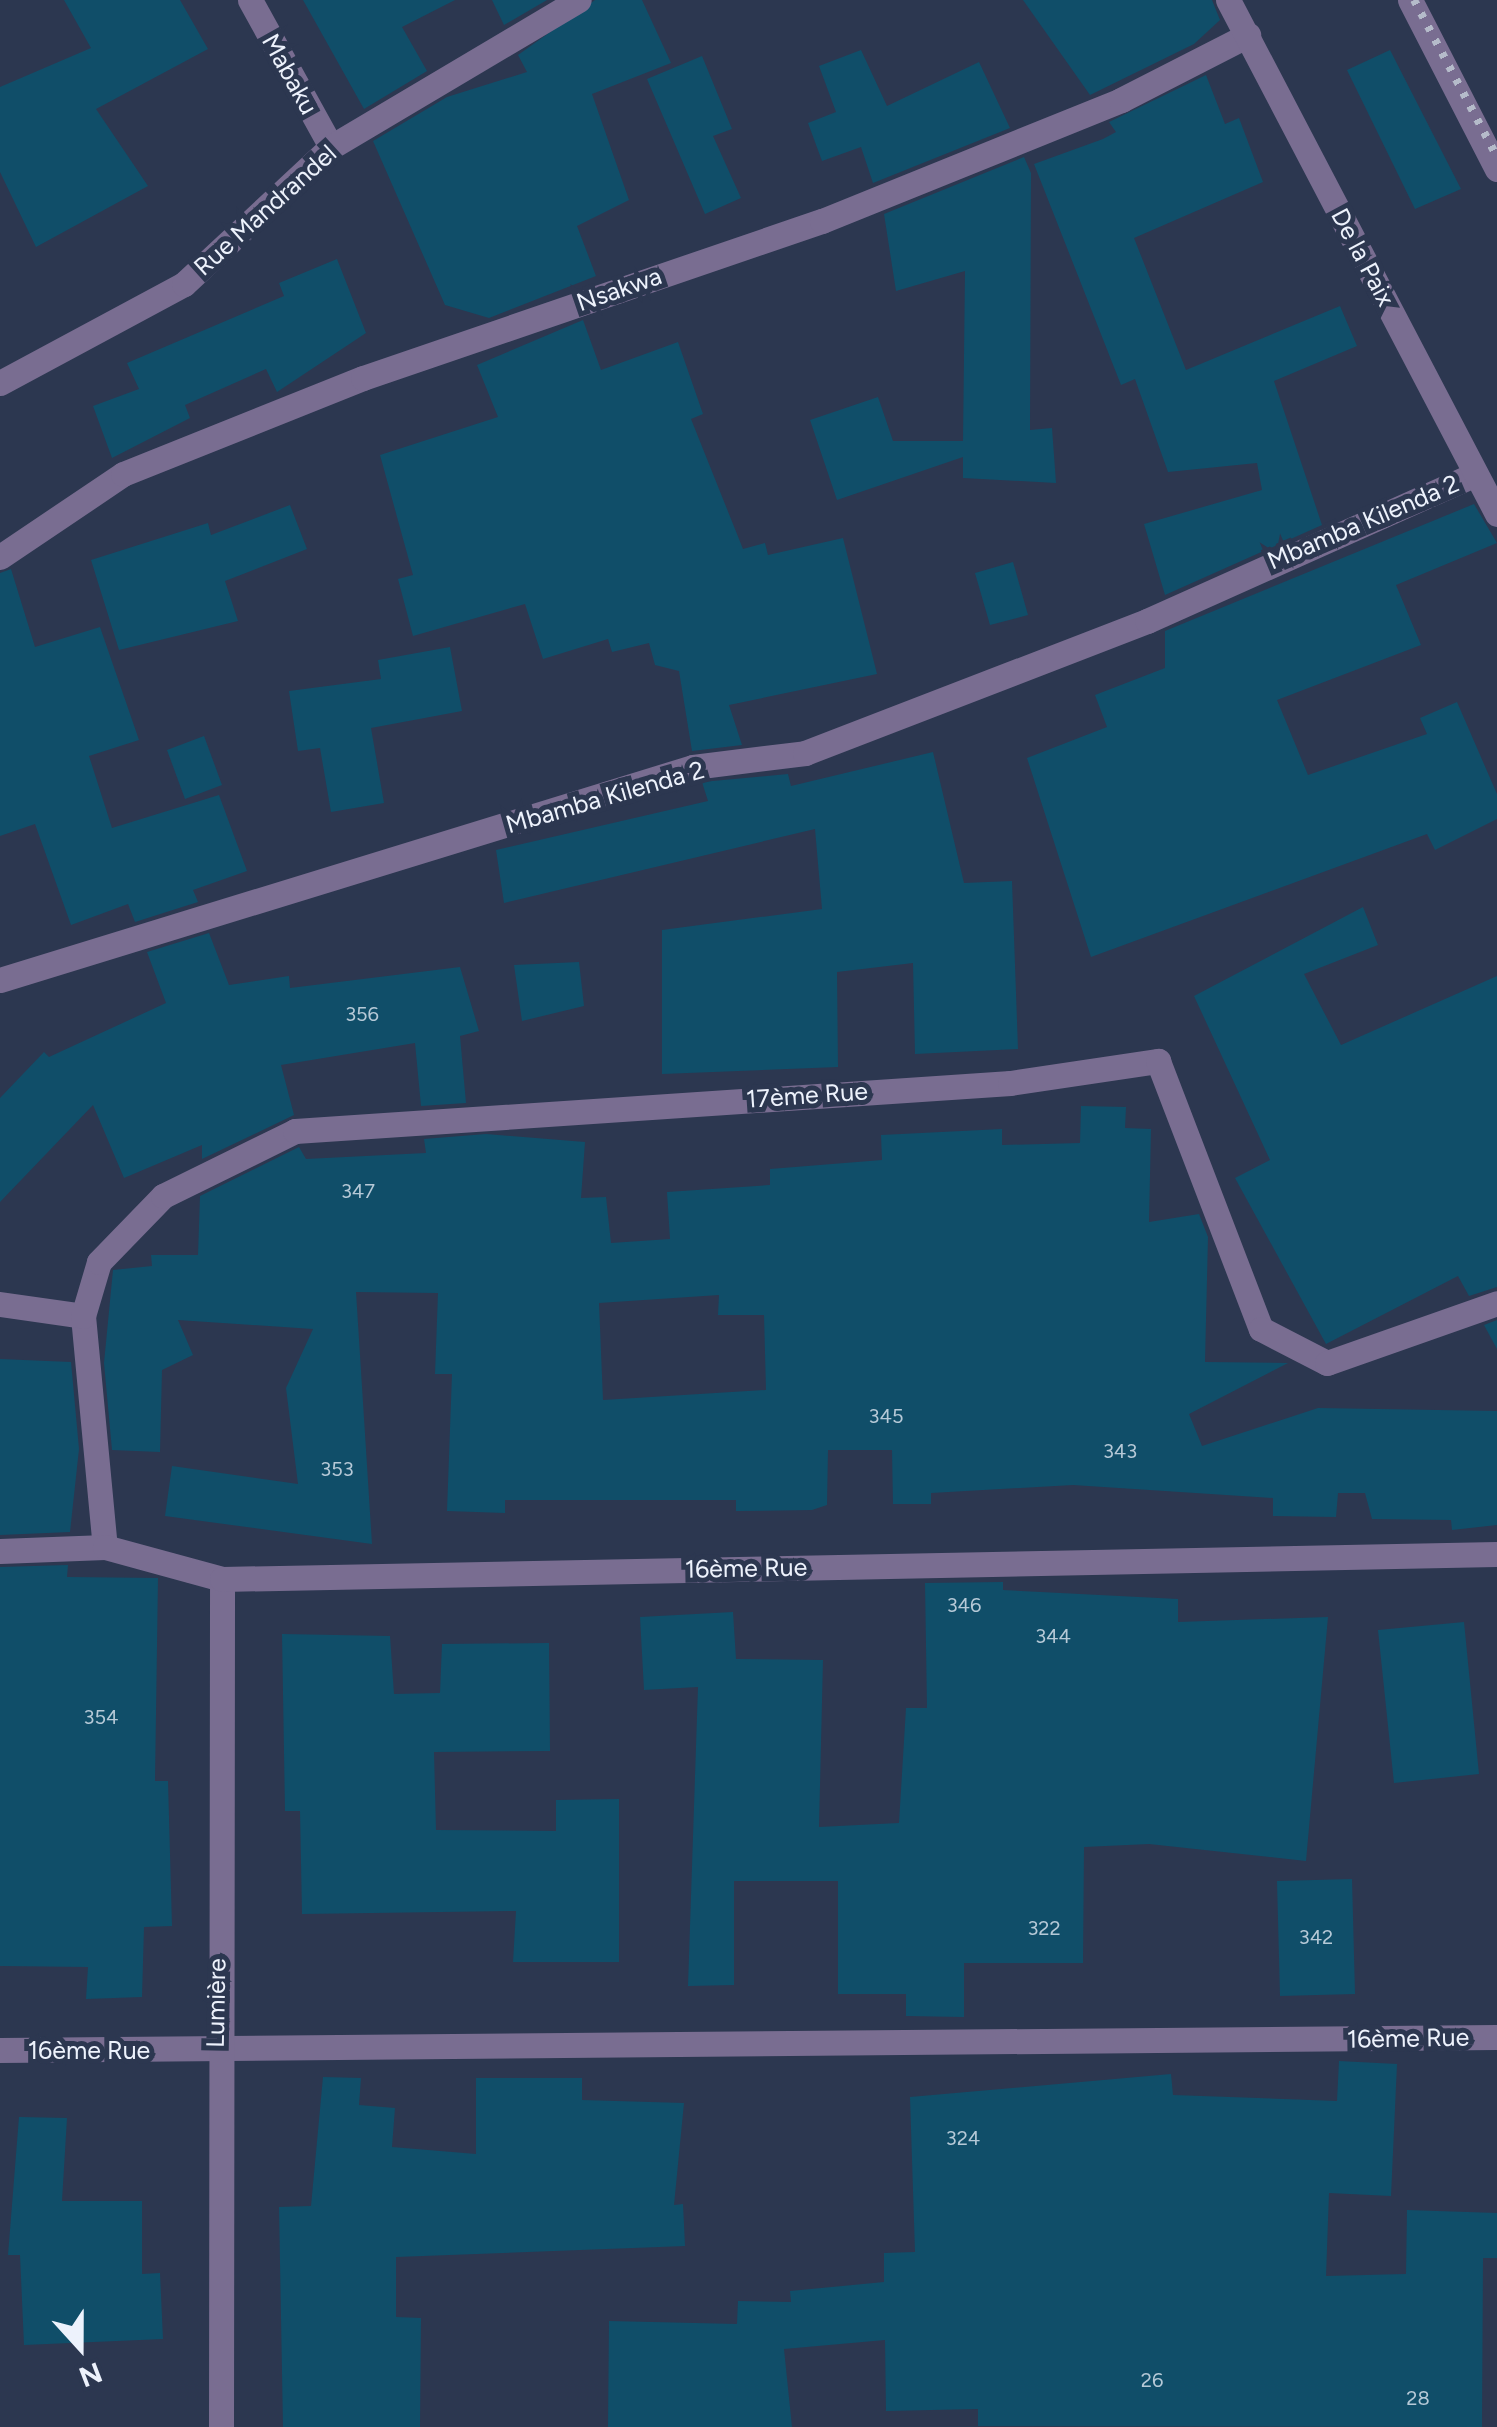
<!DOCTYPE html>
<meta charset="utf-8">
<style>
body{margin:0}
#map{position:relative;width:1497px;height:2427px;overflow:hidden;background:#2c3750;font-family:Figtree,sans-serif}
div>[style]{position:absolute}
.building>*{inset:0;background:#104e69}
.pedestrian>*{height:25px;margin:-12.5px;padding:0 12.5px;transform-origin:12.5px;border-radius:12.5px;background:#796d91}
.minor>*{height:25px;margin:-12.5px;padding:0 12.5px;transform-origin:12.5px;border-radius:12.5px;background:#796d91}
.tertiary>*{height:25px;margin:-12.5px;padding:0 12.5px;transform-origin:12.5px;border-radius:12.5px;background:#796d91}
.rail>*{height:8px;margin-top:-4px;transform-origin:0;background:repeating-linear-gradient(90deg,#b5bbca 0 5px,transparent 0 15px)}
span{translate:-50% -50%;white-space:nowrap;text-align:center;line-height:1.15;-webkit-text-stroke:10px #2c3750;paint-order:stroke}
.number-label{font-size:20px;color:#b6c9d7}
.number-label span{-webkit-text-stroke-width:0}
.street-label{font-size:25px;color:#edf2fc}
.north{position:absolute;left:30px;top:2297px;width:100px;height:100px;-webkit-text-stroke:8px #2c3750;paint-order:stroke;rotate:159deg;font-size:28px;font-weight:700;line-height:40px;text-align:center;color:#edf2fc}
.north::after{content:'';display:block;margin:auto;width:35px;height:45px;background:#edf2fc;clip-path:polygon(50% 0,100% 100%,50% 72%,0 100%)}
</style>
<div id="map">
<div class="building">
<i style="clip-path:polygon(64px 0,180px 0,208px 49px,96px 109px,148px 186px,36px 247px,0 172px,0 87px,91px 48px)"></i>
<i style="clip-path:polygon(303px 0,455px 0,402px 27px,427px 71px,364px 109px)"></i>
<i style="clip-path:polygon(492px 0,547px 0,504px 25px)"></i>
<i style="clip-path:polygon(595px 0,642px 0,671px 63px,592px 94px,629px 200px,577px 226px,596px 276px,489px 318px,445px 305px,373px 141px,447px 97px,527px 72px,518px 55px)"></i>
<i style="clip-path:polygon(1023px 0,1212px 0,1220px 20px,1194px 44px,1090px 95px)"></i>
<i style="clip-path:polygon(861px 50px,887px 106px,979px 62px,1010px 128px,873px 183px,861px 147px,822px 161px,808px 123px,836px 112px,819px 66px)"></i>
<i style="clip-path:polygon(1390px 50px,1461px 189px,1415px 209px,1347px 70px)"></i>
<i style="clip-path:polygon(702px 56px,732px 129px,713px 136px,741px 198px,705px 214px,647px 79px)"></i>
<i style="clip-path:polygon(1206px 75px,1225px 124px,1239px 118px,1263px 182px,1134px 238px,1186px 370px,1340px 306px,1357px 346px,1274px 381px,1322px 525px,1165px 595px,1144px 524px,1262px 490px,1257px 463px,1168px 472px,1135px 379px,1121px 385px,1034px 164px,1103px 139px,1116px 132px,1109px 122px)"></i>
<i style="clip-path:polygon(1024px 157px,1031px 173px,1030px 430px,1052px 428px,1056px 483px,963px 478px,963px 457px,837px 500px,810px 420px,878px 397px,893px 441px,963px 441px,965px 271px,896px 291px,884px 214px)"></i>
<i style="clip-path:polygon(337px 259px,366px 333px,277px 392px,266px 369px,185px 405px,190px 418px,112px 458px,93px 406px,139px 389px,127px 363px,284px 296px,279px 283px)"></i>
<i style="clip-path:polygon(583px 320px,601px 370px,678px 342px,703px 414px,691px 419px,743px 549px,765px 543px,768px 555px,843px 538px,877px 674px,729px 705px,742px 745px,692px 751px,679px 671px,655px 665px,649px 643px,612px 652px,608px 639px,543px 659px,525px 604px,413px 636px,398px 579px,413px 575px,380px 455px,498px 417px,477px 365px)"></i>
<i style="clip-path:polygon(1474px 504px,1497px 543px,1396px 585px,1421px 645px,1277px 700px,1308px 775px,1427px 734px,1420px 718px,1457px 702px,1497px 794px,1497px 819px,1435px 850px,1427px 834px,1091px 957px,1027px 758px,1107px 727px,1095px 695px,1165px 668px,1165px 631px)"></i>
<i style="clip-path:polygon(290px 505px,307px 549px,225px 581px,238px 621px,119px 650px,91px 560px,208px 523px,211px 535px)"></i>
<i style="clip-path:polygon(1013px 562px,1028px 615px,990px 625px,975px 573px)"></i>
<i style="clip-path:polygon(11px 569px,35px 647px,100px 627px,139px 740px,89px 756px,112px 828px,219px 795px,247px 871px,193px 890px,198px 902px,135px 922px,128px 904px,71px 925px,35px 824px,0 836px,0 573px)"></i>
<i style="clip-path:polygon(450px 647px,462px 711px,371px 728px,384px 803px,331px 812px,320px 748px,298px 751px,289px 691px,381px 679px,378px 660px)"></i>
<i style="clip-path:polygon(204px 736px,222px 785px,185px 799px,167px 750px)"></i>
<i style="clip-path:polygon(933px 752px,964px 883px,1012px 881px,1018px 1049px,915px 1054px,913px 963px,837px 972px,838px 1067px,662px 1074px,662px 930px,822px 909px,815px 829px,504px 903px,496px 850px,708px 801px,702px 782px,788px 774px,791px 786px)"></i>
<i style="clip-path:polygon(1363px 907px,1378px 945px,1304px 974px,1341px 1045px,1497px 976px,1497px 1287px,1469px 1296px,1458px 1276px,1326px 1344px,1235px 1178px,1270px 1160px,1194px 996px)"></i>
<i style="clip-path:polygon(209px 933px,229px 985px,289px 976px,290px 988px,460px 967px,479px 1031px,460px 1036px,466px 1103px,421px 1106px,415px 1043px,281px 1065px,294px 1115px,202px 1159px,202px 1145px,124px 1178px,93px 1105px,0 1202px,0 1098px,44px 1052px,49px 1057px,166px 1003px,147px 952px)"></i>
<i style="clip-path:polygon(579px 962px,584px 1006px,522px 1021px,514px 965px)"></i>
<i style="clip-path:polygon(evenodd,1081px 1106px,1126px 1107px,1125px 1128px,1151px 1129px,1149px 1222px,1199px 1214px,1208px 1237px,1205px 1362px,1288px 1363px,1189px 1414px,1202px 1446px,1318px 1408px,1497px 1411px,1497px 1525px,1452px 1530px,1451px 1520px,1372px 1519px,1365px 1493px,1338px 1493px,1336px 1517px,1273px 1516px,1273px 1498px,1073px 1485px,931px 1493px,931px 1504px,893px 1504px,892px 1450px,828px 1450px,827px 1505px,812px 1510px,736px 1511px,736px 1500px,505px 1500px,505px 1513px,447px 1511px,452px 1374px,435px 1374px,438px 1293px,356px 1292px,372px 1544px,165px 1516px,172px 1466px,298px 1484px,286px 1388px,313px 1329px,178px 1320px,193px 1355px,162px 1370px,160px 1452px,112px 1450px,104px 1363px,113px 1270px,152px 1266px,151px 1255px,198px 1255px,200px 1196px,299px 1147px,306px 1159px,426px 1153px,424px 1139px,486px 1134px,585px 1142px,581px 1198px,606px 1197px,611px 1243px,670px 1239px,667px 1192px,770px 1185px,770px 1169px,882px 1160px,881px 1135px,1002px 1129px,1002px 1145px,1080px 1143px,1081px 1106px,719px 1295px,718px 1315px,764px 1315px,766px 1390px,603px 1400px,599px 1303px,719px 1295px)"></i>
<i style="clip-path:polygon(1497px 1320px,1497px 1349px,1484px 1325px)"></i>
<i style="clip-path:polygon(0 1359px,71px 1362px,79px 1449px,70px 1532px,0 1535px)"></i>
<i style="clip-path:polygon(68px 1565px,67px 1577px,158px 1578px,155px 1781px,168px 1781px,172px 1926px,144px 1927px,142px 1997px,86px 1999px,88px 1967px,0 1966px,0 1567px)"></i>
<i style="clip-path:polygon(1003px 1582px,1003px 1590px,1178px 1599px,1178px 1622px,1328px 1617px,1306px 1861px,1149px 1844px,1084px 1847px,1083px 1963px,964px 1963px,964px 2017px,906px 2016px,906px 1994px,838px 1994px,838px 1881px,734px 1881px,734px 1985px,688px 1986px,698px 1687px,644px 1690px,640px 1617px,733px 1612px,736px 1659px,823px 1660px,819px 1827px,899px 1823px,906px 1708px,927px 1708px,925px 1583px)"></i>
<i style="clip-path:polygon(1464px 1622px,1479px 1774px,1394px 1783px,1378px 1630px)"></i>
<i style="clip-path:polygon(282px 1634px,390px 1636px,394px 1694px,440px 1693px,442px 1644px,549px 1643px,550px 1751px,434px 1752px,436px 1830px,556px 1831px,556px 1800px,619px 1799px,619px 1962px,513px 1962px,516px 1911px,302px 1914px,300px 1811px,285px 1811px)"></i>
<i style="clip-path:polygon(1352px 1879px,1355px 1994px,1280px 1996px,1277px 1881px)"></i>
<i style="clip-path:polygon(1339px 2061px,1397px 2064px,1391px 2196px,1329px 2193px,1326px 2276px,1406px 2274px,1407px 2210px,1497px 2213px,1497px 2258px,1483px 2258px,1482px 2427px,978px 2426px,978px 2409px,886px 2411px,885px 2340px,784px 2349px,792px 2427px,608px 2427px,609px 2321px,737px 2324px,738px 2301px,791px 2302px,790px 2291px,884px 2282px,884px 2253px,915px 2252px,910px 2097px,1171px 2074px,1173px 2095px,1337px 2101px)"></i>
<i style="clip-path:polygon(323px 2077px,361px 2078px,359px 2105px,395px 2108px,392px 2147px,476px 2154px,476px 2078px,582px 2078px,582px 2100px,684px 2103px,674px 2205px,683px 2204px,685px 2246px,396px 2257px,396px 2317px,421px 2318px,420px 2427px,283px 2427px,279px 2207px,311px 2206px)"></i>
<i style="clip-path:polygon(19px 2117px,67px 2118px,62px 2201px,142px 2201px,142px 2274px,160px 2273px,163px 2339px,24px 2345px,20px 2255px,8px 2255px)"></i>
</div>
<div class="pedestrian">
<i style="left:83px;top:1316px;width:232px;rotate:84.6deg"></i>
</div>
<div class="minor">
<i style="left:250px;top:0;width:168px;rotate:61.1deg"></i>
<i style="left:1410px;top:0;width:190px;rotate:62.8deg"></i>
<i style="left:0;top:383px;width:209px;rotate:-28.3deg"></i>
<i style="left:184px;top:284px;width:201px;rotate:-43deg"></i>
<i style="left:331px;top:147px;width:288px;rotate:-30.7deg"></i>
<i style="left:0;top:557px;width:148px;rotate:-34deg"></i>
<i style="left:123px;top:474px;width:258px;rotate:-21.8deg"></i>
<i style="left:363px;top:378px;width:485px;rotate:-18.9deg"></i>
<i style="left:822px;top:221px;width:323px;rotate:-22deg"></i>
<i style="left:1121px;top:100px;width:143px;rotate:-27.1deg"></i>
<i style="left:0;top:980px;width:725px;rotate:-17.09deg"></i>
<i style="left:693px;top:767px;width:113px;rotate:-7.1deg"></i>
<i style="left:805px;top:753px;width:367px;rotate:-21.1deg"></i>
<i style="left:1147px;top:621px;width:360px;rotate:-24.1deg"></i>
<i style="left:0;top:1304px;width:84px;rotate:8.2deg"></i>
<i style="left:83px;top:1316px;width:56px;rotate:-73.5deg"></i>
<i style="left:99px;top:1262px;width:92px;rotate:-45.9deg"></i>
<i style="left:163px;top:1196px;width:147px;rotate:-26.2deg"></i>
<i style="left:295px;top:1131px;width:717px;rotate:-3.84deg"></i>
<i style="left:1010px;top:1083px;width:150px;rotate:-8.5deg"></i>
<i style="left:1158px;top:1061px;width:287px;rotate:69deg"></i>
<i style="left:1261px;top:1329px;width:74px;rotate:27.3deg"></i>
<i style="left:1327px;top:1363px;width:180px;rotate:-19.4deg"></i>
<i style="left:0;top:1551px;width:105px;rotate:-2.2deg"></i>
<i style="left:105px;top:1547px;width:121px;rotate:15.3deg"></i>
<i style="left:0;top:2050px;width:1497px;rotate:-0.5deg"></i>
</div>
<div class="tertiary">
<i style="left:1228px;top:0;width:580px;rotate:62.37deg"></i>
<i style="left:221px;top:2427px;width:848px;rotate:-89.93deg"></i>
<i style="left:222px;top:1579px;width:1275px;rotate:-1.12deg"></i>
</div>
<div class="rail">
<i style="left:1414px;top:0;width:178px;rotate:62.1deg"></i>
</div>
<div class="number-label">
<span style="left:362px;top:1014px">356</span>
<span style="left:358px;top:1191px">347</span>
<span style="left:886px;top:1416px">345</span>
<span style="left:1120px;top:1451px">343</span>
<span style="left:337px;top:1469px">353</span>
<span style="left:964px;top:1605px">346</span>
<span style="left:1053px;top:1636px">344</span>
<span style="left:101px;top:1717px">354</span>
<span style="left:1044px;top:1928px">322</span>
<span style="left:1316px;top:1937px">342</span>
<span style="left:963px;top:2138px">324</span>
<span style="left:1152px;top:2380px">26</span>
<span style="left:1418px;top:2398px">28</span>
</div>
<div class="street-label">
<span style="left:290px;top:74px;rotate:61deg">Mabaku</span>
<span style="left:265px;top:210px;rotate:-42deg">Rue Mandrandel</span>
<span style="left:1363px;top:257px;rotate:62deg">De la Paix</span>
<span style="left:619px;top:289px;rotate:-19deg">Nsakwa</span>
<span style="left:1363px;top:522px;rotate:-23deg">Mbamba Kilenda 2</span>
<span style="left:605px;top:797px;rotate:-16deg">Mbamba Kilenda 2</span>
<span style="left:807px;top:1095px;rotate:-4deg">17ème Rue</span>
<span style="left:746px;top:1568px;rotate:-1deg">16ème Rue</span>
<span style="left:216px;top:2003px;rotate:-89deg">Lumière</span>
<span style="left:1408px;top:2038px;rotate:-1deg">16ème Rue</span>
<span style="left:89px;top:2050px">16ème Rue</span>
</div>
<div class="north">N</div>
</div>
